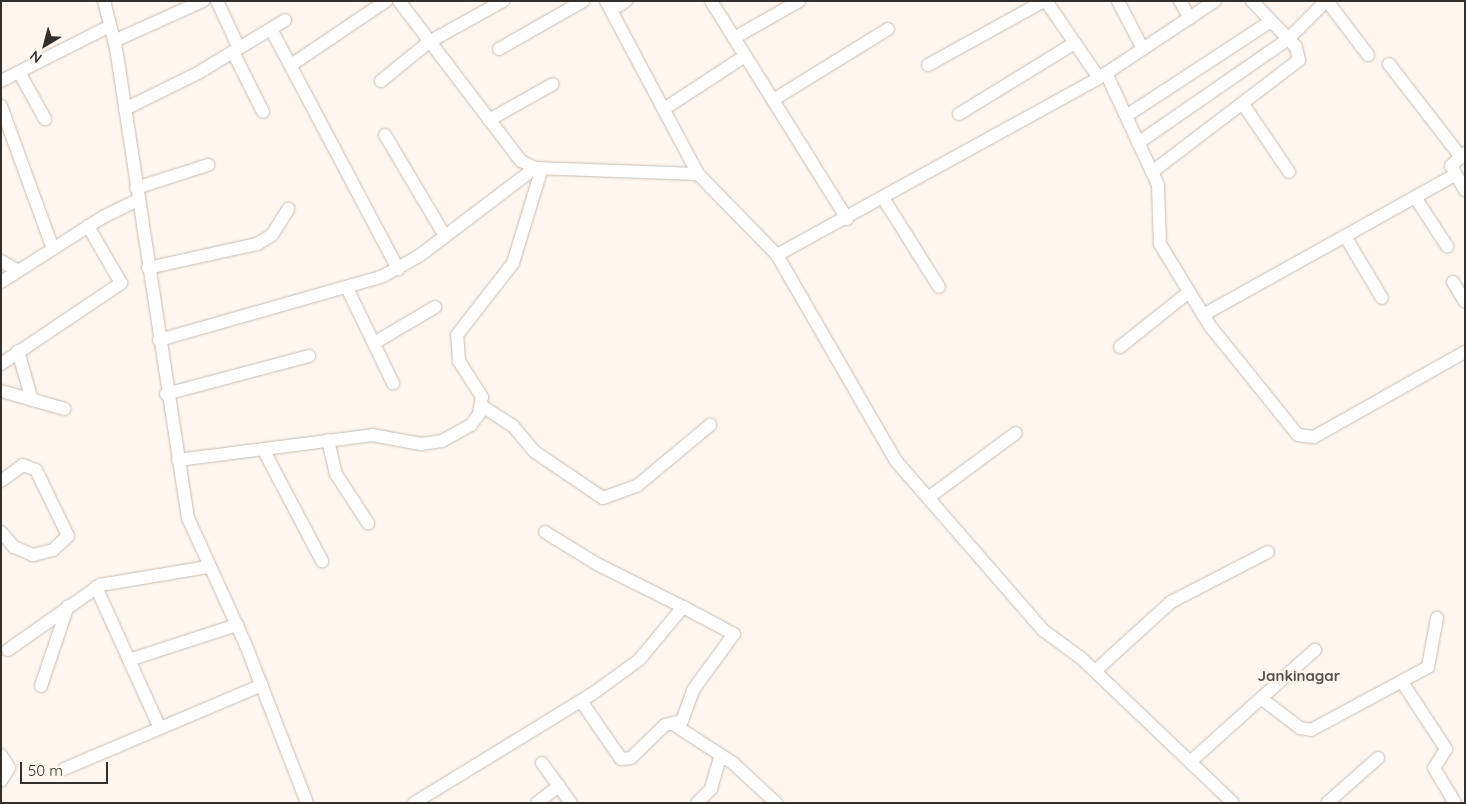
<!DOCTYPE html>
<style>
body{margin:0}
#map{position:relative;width:1466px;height:804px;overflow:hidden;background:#fef6ef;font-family:Quicksand,sans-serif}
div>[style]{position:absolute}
.roads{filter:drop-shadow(0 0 1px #c5bcb3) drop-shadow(0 0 1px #c5bcb3)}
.minor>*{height:12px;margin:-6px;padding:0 6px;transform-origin:6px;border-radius:6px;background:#fff}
span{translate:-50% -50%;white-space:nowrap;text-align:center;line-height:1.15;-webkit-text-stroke:5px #fef6ef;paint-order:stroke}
.quarter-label{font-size:15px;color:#585048;font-weight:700}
.frame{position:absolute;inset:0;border:2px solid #332f2c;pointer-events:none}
.north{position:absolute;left:20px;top:20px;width:50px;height:50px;-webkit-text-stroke:4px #fef6ef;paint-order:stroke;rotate:217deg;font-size:14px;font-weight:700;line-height:20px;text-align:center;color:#332f2c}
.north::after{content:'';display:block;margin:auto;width:18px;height:22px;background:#332f2c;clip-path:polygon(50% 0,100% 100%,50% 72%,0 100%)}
.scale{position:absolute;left:20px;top:762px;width:88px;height:22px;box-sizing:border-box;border:2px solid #332f2c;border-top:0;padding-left:6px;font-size:15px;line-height:18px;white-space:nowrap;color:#332f2c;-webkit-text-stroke:4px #fef6ef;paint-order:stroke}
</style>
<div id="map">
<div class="roads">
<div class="minor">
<i style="left:104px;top:1px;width:49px;rotate:75.7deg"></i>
<i style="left:116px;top:48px;width:475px;rotate:81.3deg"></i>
<i style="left:188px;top:518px;width:137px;rotate:65.5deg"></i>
<i style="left:245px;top:643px;width:172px;rotate:68.8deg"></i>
<i style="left:217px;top:1px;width:52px;rotate:64.9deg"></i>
<i style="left:399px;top:1px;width:201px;rotate:52.7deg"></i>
<i style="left:521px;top:161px;width:16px;rotate:27deg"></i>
<i style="left:535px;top:168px;width:163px;rotate:2.1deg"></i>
<i style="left:698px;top:174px;width:113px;rotate:45.7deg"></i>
<i style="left:777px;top:255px;width:367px;rotate:-28.8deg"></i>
<i style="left:606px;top:1px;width:196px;rotate:62deg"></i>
<i style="left:711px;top:1px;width:257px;rotate:58deg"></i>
<i style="left:1046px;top:1px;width:93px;rotate:55.5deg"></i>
<i style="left:1099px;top:78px;width:139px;rotate:-33.6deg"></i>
<i style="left:1118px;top:1px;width:54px;rotate:62.5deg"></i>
<i style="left:1180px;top:1px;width:20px;rotate:60deg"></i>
<i style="left:1327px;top:1px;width:68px;rotate:52.8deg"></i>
<i style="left:612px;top:10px;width:17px;rotate:-33deg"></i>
<i style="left:271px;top:29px;width:272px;rotate:62.1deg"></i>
<i style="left:734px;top:38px;width:75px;rotate:-29.6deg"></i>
<i style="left:114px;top:41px;width:98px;rotate:-24.2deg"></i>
<i style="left:499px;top:49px;width:97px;rotate:-29.7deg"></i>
<i style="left:233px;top:52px;width:67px;rotate:63.4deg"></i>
<i style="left:1389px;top:64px;width:116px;rotate:52.3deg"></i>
<i style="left:291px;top:65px;width:115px;rotate:-34deg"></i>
<i style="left:928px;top:65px;width:132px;rotate:-28.9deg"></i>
<i style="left:19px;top:72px;width:54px;rotate:61deg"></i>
<i style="left:1106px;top:73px;width:123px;rotate:65.1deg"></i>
<i style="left:1158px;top:185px;width:59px;rotate:88.1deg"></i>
<i style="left:1160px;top:244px;width:96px;rotate:58.6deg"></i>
<i style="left:1210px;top:326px;width:140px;rotate:51.1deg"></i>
<i style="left:1298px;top:435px;width:16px;rotate:7deg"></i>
<i style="left:1314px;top:437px;width:173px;rotate:-29.4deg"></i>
<i style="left:1px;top:81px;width:122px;rotate:-26.8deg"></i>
<i style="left:381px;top:81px;width:62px;rotate:-39.1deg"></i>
<i style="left:429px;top:42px;width:85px;rotate:-29deg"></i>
<i style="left:773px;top:100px;width:135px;rotate:-31.7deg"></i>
<i style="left:1243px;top:104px;width:82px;rotate:55.9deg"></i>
<i style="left:1px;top:106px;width:152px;rotate:70deg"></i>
<i style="left:125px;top:109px;width:81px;rotate:-26.3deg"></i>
<i style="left:198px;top:73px;width:102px;rotate:-31.3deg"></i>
<i style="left:664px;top:109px;width:97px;rotate:-33.2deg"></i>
<i style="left:959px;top:114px;width:136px;rotate:-31.5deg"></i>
<i style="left:1126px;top:116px;width:173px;rotate:-33.2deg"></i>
<i style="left:489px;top:120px;width:73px;rotate:-29.4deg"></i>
<i style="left:385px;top:135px;width:117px;rotate:59.3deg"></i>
<i style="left:1138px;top:143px;width:183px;rotate:-34.7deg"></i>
<i style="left:1288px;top:39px;width:54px;rotate:-45deg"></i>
<i style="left:1465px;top:153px;width:19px;rotate:137deg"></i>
<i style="left:1451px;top:166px;width:28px;rotate:60deg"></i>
<i style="left:1152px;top:172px;width:185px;rotate:-37.3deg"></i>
<i style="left:1299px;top:60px;width:13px;rotate:-103deg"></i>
<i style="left:1296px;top:47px;width:64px;rotate:-133.7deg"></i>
<i style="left:136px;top:188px;width:76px;rotate:-17.7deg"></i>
<i style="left:1415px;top:197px;width:59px;rotate:56.9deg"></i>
<i style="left:883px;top:198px;width:105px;rotate:57.8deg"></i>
<i style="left:1345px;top:236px;width:72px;rotate:59.2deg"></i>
<i style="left:777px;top:255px;width:238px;rotate:60deg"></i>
<i style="left:896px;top:461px;width:225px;rotate:49deg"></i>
<i style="left:1044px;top:631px;width:46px;rotate:36.1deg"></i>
<i style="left:1081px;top:658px;width:210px;rotate:43.6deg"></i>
<i style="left:1px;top:261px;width:20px;rotate:30deg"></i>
<i style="left:148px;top:268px;width:112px;rotate:-12.4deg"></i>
<i style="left:257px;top:244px;width:17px;rotate:-31deg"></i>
<i style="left:272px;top:235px;width:31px;rotate:-58deg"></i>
<i style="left:1px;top:282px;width:121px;rotate:-32.5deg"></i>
<i style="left:103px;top:217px;width:39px;rotate:-26deg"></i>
<i style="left:1453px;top:282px;width:23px;rotate:59deg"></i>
<i style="left:347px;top:288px;width:106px;rotate:64.2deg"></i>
<i style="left:1203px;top:315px;width:288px;rotate:-29.1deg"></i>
<i style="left:159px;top:340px;width:233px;rotate:-15.9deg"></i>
<i style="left:383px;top:276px;width:41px;rotate:-29.1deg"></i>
<i style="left:419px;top:256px;width:146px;rotate:-37.2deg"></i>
<i style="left:374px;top:343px;width:71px;rotate:-30.5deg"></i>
<i style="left:1120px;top:347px;width:88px;rotate:-38.6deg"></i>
<i style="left:18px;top:351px;width:51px;rotate:74.1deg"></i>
<i style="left:1px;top:364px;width:145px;rotate:-34deg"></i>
<i style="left:121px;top:283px;width:66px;rotate:-120.1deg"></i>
<i style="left:1px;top:391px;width:66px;rotate:15.7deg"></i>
<i style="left:166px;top:394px;width:148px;rotate:-14.9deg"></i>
<i style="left:482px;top:406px;width:37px;rotate:33deg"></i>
<i style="left:513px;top:426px;width:34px;rotate:50deg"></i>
<i style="left:535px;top:452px;width:82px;rotate:34.1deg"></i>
<i style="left:603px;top:498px;width:37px;rotate:-20deg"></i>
<i style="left:638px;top:485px;width:94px;rotate:-39.8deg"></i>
<i style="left:328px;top:440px;width:35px;rotate:77deg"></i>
<i style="left:336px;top:474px;width:59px;rotate:56.9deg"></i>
<i style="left:263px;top:449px;width:127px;rotate:62.2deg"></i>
<i style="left:178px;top:460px;width:196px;rotate:-7.3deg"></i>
<i style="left:372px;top:435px;width:50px;rotate:10.4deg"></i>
<i style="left:421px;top:444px;width:21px;rotate:-8deg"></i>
<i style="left:442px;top:441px;width:33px;rotate:-29deg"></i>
<i style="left:471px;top:425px;width:14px;rotate:-54deg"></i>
<i style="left:479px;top:414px;width:17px;rotate:-80deg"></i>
<i style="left:482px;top:397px;width:43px;rotate:-122.6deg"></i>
<i style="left:459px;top:361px;width:26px;rotate:-94deg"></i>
<i style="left:457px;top:335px;width:91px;rotate:-52.1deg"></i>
<i style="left:513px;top:263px;width:99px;rotate:-73deg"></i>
<i style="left:1px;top:481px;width:27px;rotate:-36deg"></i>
<i style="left:23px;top:465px;width:14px;rotate:21deg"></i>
<i style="left:36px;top:470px;width:73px;rotate:64.1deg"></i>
<i style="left:68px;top:536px;width:21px;rotate:137deg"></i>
<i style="left:53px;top:550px;width:21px;rotate:166deg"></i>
<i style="left:33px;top:555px;width:21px;rotate:-157deg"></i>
<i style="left:14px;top:547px;width:20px;rotate:-131deg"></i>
<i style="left:928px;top:498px;width:109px;rotate:-36.5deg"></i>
<i style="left:96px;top:587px;width:155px;rotate:65.6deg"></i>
<i style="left:8px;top:650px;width:113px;rotate:-35.2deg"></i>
<i style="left:100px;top:585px;width:109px;rotate:-9.5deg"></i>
<i style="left:129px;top:660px;width:114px;rotate:-18deg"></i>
<i style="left:1095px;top:671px;width:103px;rotate:-42.2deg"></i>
<i style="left:1171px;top:602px;width:109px;rotate:-27.3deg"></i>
<i style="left:1402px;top:682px;width:80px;rotate:56.7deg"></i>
<i style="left:1446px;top:749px;width:22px;rotate:122deg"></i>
<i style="left:1434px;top:768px;width:41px;rotate:59deg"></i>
<i style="left:41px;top:686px;width:84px;rotate:-71.4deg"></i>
<i style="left:1262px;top:699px;width:48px;rotate:37.3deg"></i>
<i style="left:1300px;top:728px;width:11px;rotate:10deg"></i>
<i style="left:1311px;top:730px;width:133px;rotate:-28.3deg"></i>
<i style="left:1428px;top:667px;width:50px;rotate:-79.6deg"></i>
<i style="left:581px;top:701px;width:70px;rotate:55.4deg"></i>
<i style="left:621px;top:759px;width:10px;rotate:-6deg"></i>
<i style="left:631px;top:758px;width:47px;rotate:-44.1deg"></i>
<i style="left:665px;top:725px;width:17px;rotate:-13deg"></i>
<i style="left:682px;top:721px;width:33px;rotate:-70deg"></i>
<i style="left:693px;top:690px;width:69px;rotate:-53.8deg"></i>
<i style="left:734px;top:634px;width:58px;rotate:-152.1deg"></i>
<i style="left:673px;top:724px;width:72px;rotate:33deg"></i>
<i style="left:733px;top:763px;width:59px;rotate:42.9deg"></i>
<i style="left:1px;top:755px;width:15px;rotate:58deg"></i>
<i style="left:9px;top:768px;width:15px;rotate:122deg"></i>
<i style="left:1190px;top:762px;width:168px;rotate:-41.9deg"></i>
<i style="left:542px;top:763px;width:49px;rotate:54.1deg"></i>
<i style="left:64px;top:769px;width:215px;rotate:-23deg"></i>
<i style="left:414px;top:803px;width:209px;rotate:-31.5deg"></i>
<i style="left:592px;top:694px;width:58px;rotate:-35.9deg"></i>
<i style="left:639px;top:660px;width:69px;rotate:-50.3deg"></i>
<i style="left:683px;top:607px;width:96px;rotate:-153.4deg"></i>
<i style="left:597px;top:564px;width:61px;rotate:-148.4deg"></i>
<i style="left:537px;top:803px;width:28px;rotate:-38deg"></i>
<i style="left:697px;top:803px;width:20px;rotate:-45deg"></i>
<i style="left:711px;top:789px;width:35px;rotate:-74deg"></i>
<i style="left:1327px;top:803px;width:68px;rotate:-41.4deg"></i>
</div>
</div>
<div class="quarter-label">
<span style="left:1299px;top:676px">Jankinagar</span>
</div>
<div class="frame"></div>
<div class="north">N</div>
<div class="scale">50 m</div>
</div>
